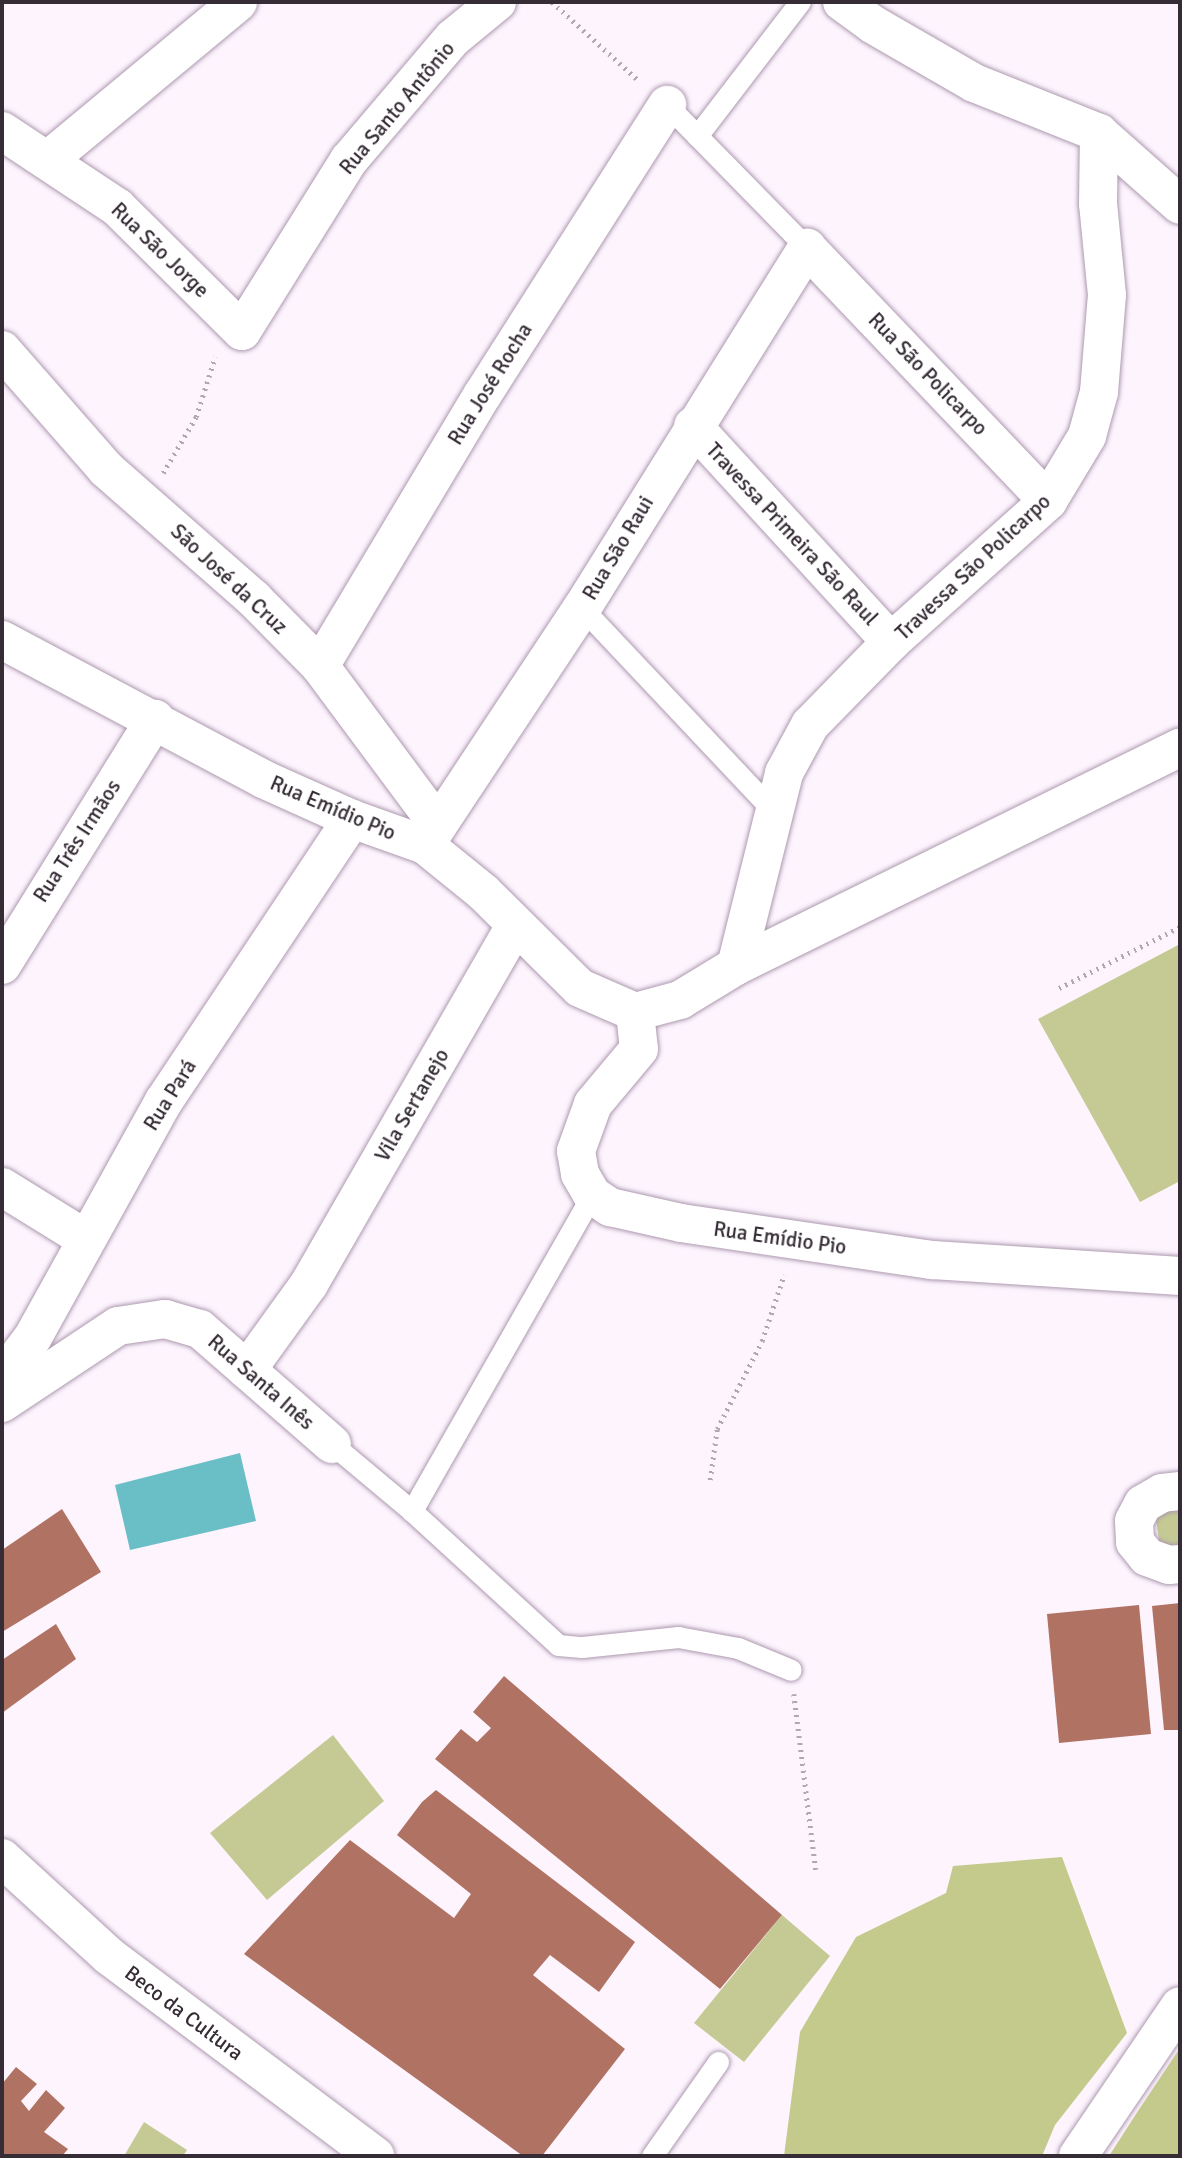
<!DOCTYPE html>
<meta charset="utf-8">
<style>
body{margin:0}
#map{position:relative;width:1182px;height:2158px;overflow:hidden;background:#fdf4fe;font-family:Signika,sans-serif}
div>[style]{position:absolute}
.green>*{inset:0;background:#c5ca94}
.forest>*{inset:0;background:#c4ca8b}
.water>*{inset:0;background:#6abec5}
.building>*{inset:0;background:#b07262}
.path>*{height:4.5px;margin-top:-2.25px;transform-origin:0;background:repeating-linear-gradient(90deg,#b0a7b1 0 2px,transparent 0 7px)}
.roads{filter:drop-shadow(0 0 2px #ad99af) drop-shadow(0 0 2px #ad99af)}
.lane>*{height:21px;margin:-10.5px;padding:0 10.5px;transform-origin:10.5px;border-radius:10.5px;background:#fff}
.street>*{height:38px;margin:-19px;padding:0 19px;transform-origin:19px;border-radius:19px;background:#fff}
span{translate:-50% -50%;white-space:nowrap;text-align:center;line-height:1.15;-webkit-text-stroke:5px #fff;paint-order:stroke}
.street-label{font-size:21px;color:#352c35}
.frame{position:absolute;inset:0;border:4px solid #352c35;pointer-events:none}
</style>
<div id="map">
<div class="green">
<i style="clip-path:polygon(1180px 944px,1180px 1181px,1140px 1202px,1038px 1019px)"></i>
<i style="clip-path:polygon(1180px 1509px,1180px 1551px,1160px 1546px,1156px 1521px,1162px 1510px)"></i>
<i style="clip-path:polygon(333px 1735px,384px 1801px,267px 1900px,210px 1833px)"></i>
<i style="clip-path:polygon(782px 1915px,830px 1956px,744px 2062px,694px 2023px)"></i>
<i style="clip-path:polygon(144px 2122px,187px 2150px,183px 2156px,124px 2156px)"></i>
</div>
<div class="forest">
<i style="clip-path:polygon(1062px 1857px,1127px 2033px,1055px 2125px,1042px 2156px,784px 2156px,800px 2032px,856px 1937px,946px 1893px,953px 1866px)"></i>
<i style="clip-path:polygon(1180px 2048px,1180px 2156px,1109px 2156px,1138px 2111px)"></i>
</div>
<div class="water">
<i style="clip-path:polygon(240px 1453px,256px 1521px,130px 1550px,115px 1485px)"></i>
</div>
<div class="building">
<i style="clip-path:polygon(62px 1509px,101px 1572px,2px 1632px,2px 1550px)"></i>
<i style="clip-path:polygon(1180px 1603px,1180px 1730px,1164px 1730px,1152px 1606px)"></i>
<i style="clip-path:polygon(1139px 1605px,1151px 1734px,1059px 1743px,1047px 1614px)"></i>
<i style="clip-path:polygon(56px 1624px,76px 1659px,2px 1713px,2px 1660px)"></i>
<i style="clip-path:polygon(504px 1676px,782px 1915px,720px 1989px,435px 1759px,461px 1729px,477px 1742px,491px 1728px,473px 1712px)"></i>
<i style="clip-path:polygon(436px 1790px,635px 1942px,599px 1992px,550px 1955px,533px 1975px,625px 2049px,542px 2156px,523px 2156px,244px 1954px,350px 1840px,454px 1918px,471px 1894px,397px 1835px,422px 1802px)"></i>
<i style="clip-path:polygon(16px 2067px,37px 2084px,21px 2101px,29px 2111px,46px 2090px,65px 2108px,44px 2132px,68px 2149px,62px 2156px,2px 2156px,2px 2084px)"></i>
</div>
<div class="path">
<i style="left:552px;top:2px;width:118px;rotate:42.2deg"></i>
<i style="left:163px;top:473px;width:65px;rotate:-59.5deg"></i>
<i style="left:196px;top:417px;width:63px;rotate:-72.4deg"></i>
<i style="left:1059px;top:988px;width:136px;rotate:-26.8deg"></i>
<i style="left:710px;top:1480px;width:51px;rotate:-82.2deg"></i>
<i style="left:717px;top:1429px;width:99px;rotate:-62.9deg"></i>
<i style="left:762px;top:1341px;width:70px;rotate:-71.6deg"></i>
<i style="left:794px;top:1694px;width:177px;rotate:82.9deg"></i>
</div>
<div class="roads">
<div class="lane">
<i style="left:667px;top:105px;width:200px;rotate:45.6deg"></i>
<i style="left:697px;top:136px;width:169px;rotate:-52.5deg"></i>
<i style="left:582px;top:608px;width:280px;rotate:46.7deg"></i>
<i style="left:592px;top:1195px;width:364px;rotate:119.7deg"></i>
<i style="left:412px;top:1511px;width:198px;rotate:42.5deg"></i>
<i style="left:558px;top:1645px;width:24px;rotate:5deg"></i>
<i style="left:582px;top:1647px;width:97px;rotate:-5.9deg"></i>
<i style="left:678px;top:1637px;width:61px;rotate:10.4deg"></i>
<i style="left:738px;top:1648px;width:57px;rotate:22.5deg"></i>
<i style="left:332px;top:1444px;width:104px;rotate:39.9deg"></i>
<i style="left:652px;top:2156px;width:115px;rotate:-54.9deg"></i>
</div>
<div class="street">
<i style="left:842px;top:2px;width:37px;rotate:36deg"></i>
<i style="left:872px;top:24px;width:118px;rotate:30deg"></i>
<i style="left:974px;top:83px;width:135px;rotate:21.8deg"></i>
<i style="left:1099px;top:133px;width:108px;rotate:41.6deg"></i>
<i style="left:2px;top:131px;width:138px;rotate:33.5deg"></i>
<i style="left:117px;top:207px;width:176px;rotate:44.8deg"></i>
<i style="left:242px;top:331px;width:202px;rotate:-58deg"></i>
<i style="left:349px;top:160px;width:160px;rotate:-49.6deg"></i>
<i style="left:453px;top:38px;width:57px;rotate:-39.3deg"></i>
<i style="left:48px;top:160px;width:247px;rotate:-39.7deg"></i>
<i style="left:2px;top:350px;width:158px;rotate:48.8deg"></i>
<i style="left:106px;top:469px;width:197px;rotate:41.3deg"></i>
<i style="left:254px;top:599px;width:94px;rotate:45.4deg"></i>
<i style="left:320px;top:666px;width:198px;rotate:53.4deg"></i>
<i style="left:693px;top:426px;width:293px;rotate:47.5deg"></i>
<i style="left:2px;top:640px;width:296px;rotate:28deg"></i>
<i style="left:263px;top:779px;width:98px;rotate:24.2deg"></i>
<i style="left:352px;top:819px;width:77px;rotate:19.6deg"></i>
<i style="left:425px;top:845px;width:75px;rotate:39deg"></i>
<i style="left:483px;top:892px;width:136px;rotate:44.7deg"></i>
<i style="left:580px;top:988px;width:60px;rotate:23.6deg"></i>
<i style="left:635px;top:1012px;width:47px;rotate:-14.9deg"></i>
<i style="left:680px;top:1000px;width:66px;rotate:-31.3deg"></i>
<i style="left:736px;top:966px;width:495px;rotate:-26.2deg"></i>
<i style="left:320px;top:666px;width:317px;rotate:-59.1deg"></i>
<i style="left:483px;top:394px;width:343px;rotate:-57.5deg"></i>
<i style="left:425px;top:845px;width:284px;rotate:-56.5deg"></i>
<i style="left:582px;top:608px;width:425px;rotate:-58deg"></i>
<i style="left:807px;top:248px;width:349px;rotate:46.4deg"></i>
<i style="left:2px;top:965px;width:290px;rotate:-58.1deg"></i>
<i style="left:736px;top:966px;width:199px;rotate:-76deg"></i>
<i style="left:784px;top:773px;width:55px;rotate:-61.6deg"></i>
<i style="left:810px;top:725px;width:116px;rotate:-45.7deg"></i>
<i style="left:891px;top:642px;width:211px;rotate:-41.9deg"></i>
<i style="left:1048px;top:501px;width:76px;rotate:-59deg"></i>
<i style="left:1087px;top:436px;width:46px;rotate:-74.7deg"></i>
<i style="left:1099px;top:392px;width:97px;rotate:-85.3deg"></i>
<i style="left:1107px;top:295px;width:91px;rotate:-95.6deg"></i>
<i style="left:1098px;top:204px;width:71px;rotate:-89.2deg"></i>
<i style="left:635px;top:1012px;width:37px;rotate:84deg"></i>
<i style="left:639px;top:1049px;width:72px;rotate:129.9deg"></i>
<i style="left:593px;top:1104px;width:50px;rotate:109.9deg"></i>
<i style="left:576px;top:1151px;width:23px;rotate:80deg"></i>
<i style="left:580px;top:1174px;width:24px;rotate:60deg"></i>
<i style="left:592px;top:1195px;width:22px;rotate:34deg"></i>
<i style="left:610px;top:1207px;width:73px;rotate:12.7deg"></i>
<i style="left:681px;top:1223px;width:254px;rotate:8.4deg"></i>
<i style="left:932px;top:1260px;width:249px;rotate:3.7deg"></i>
<i style="left:2px;top:1187px;width:99px;rotate:31.8deg"></i>
<i style="left:247px;top:1370px;width:106px;rotate:-54.2deg"></i>
<i style="left:309px;top:1284px;width:413px;rotate:-60.1deg"></i>
<i style="left:2px;top:1378px;width:51px;rotate:-52.9deg"></i>
<i style="left:33px;top:1337px;width:270px;rotate:-61deg"></i>
<i style="left:164px;top:1101px;width:339px;rotate:-56.3deg"></i>
<i style="left:2px;top:1403px;width:139px;rotate:-33.6deg"></i>
<i style="left:118px;top:1326px;width:48px;rotate:-8.5deg"></i>
<i style="left:165px;top:1319px;width:36px;rotate:16deg"></i>
<i style="left:200px;top:1329px;width:175px;rotate:41.1deg"></i>
<i style="left:1180px;top:1491px;width:18px;rotate:174deg"></i>
<i style="left:1162px;top:1493px;width:22px;rotate:150deg"></i>
<i style="left:1143px;top:1504px;width:19px;rotate:118deg"></i>
<i style="left:1134px;top:1521px;width:21px;rotate:87deg"></i>
<i style="left:1135px;top:1542px;width:19px;rotate:51deg"></i>
<i style="left:1147px;top:1557px;width:23px;rotate:20deg"></i>
<i style="left:1169px;top:1565px;width:11px;rotate:-5deg"></i>
<i style="left:2px;top:1858px;width:145px;rotate:42.5deg"></i>
<i style="left:109px;top:1956px;width:333px;rotate:36.9deg"></i>
<i style="left:1078px;top:2156px;width:181px;rotate:-55.8deg"></i>
</div>
</div>
<div class="street-label">
<span style="left:397px;top:108px;rotate:-50deg">Rua Santo Antônio</span>
<span style="left:160px;top:250px;rotate:44deg">Rua São Jorge</span>
<span style="left:928px;top:374px;rotate:46deg">Rua São Policarpo</span>
<span style="left:490px;top:384px;rotate:-58deg">Rua José Rocha</span>
<span style="left:792px;top:534px;rotate:47deg">Travessa Primeira São Raul</span>
<span style="left:618px;top:548px;rotate:-59deg">Rua São Raui</span>
<span style="left:973px;top:567px;rotate:-43deg">Travessa São Policarpo</span>
<span style="left:229px;top:579px;rotate:43deg">São José da Cruz</span>
<span style="left:333px;top:808px;rotate:23deg">Rua Emídio Pio</span>
<span style="left:77px;top:841px;rotate:-57deg">Rua Três Irmãos</span>
<span style="left:170px;top:1095px;rotate:-58deg">Rua Pará</span>
<span style="left:412px;top:1105px;rotate:-60deg">Vila Sertanejo</span>
<span style="left:780px;top:1238px;rotate:8deg">Rua Emídio Pio</span>
<span style="left:261px;top:1382px;rotate:41deg">Rua Santa Inês</span>
<span style="left:184px;top:2013px;rotate:37deg">Beco da Cultura</span>
</div>
<div class="frame"></div>
</div>
